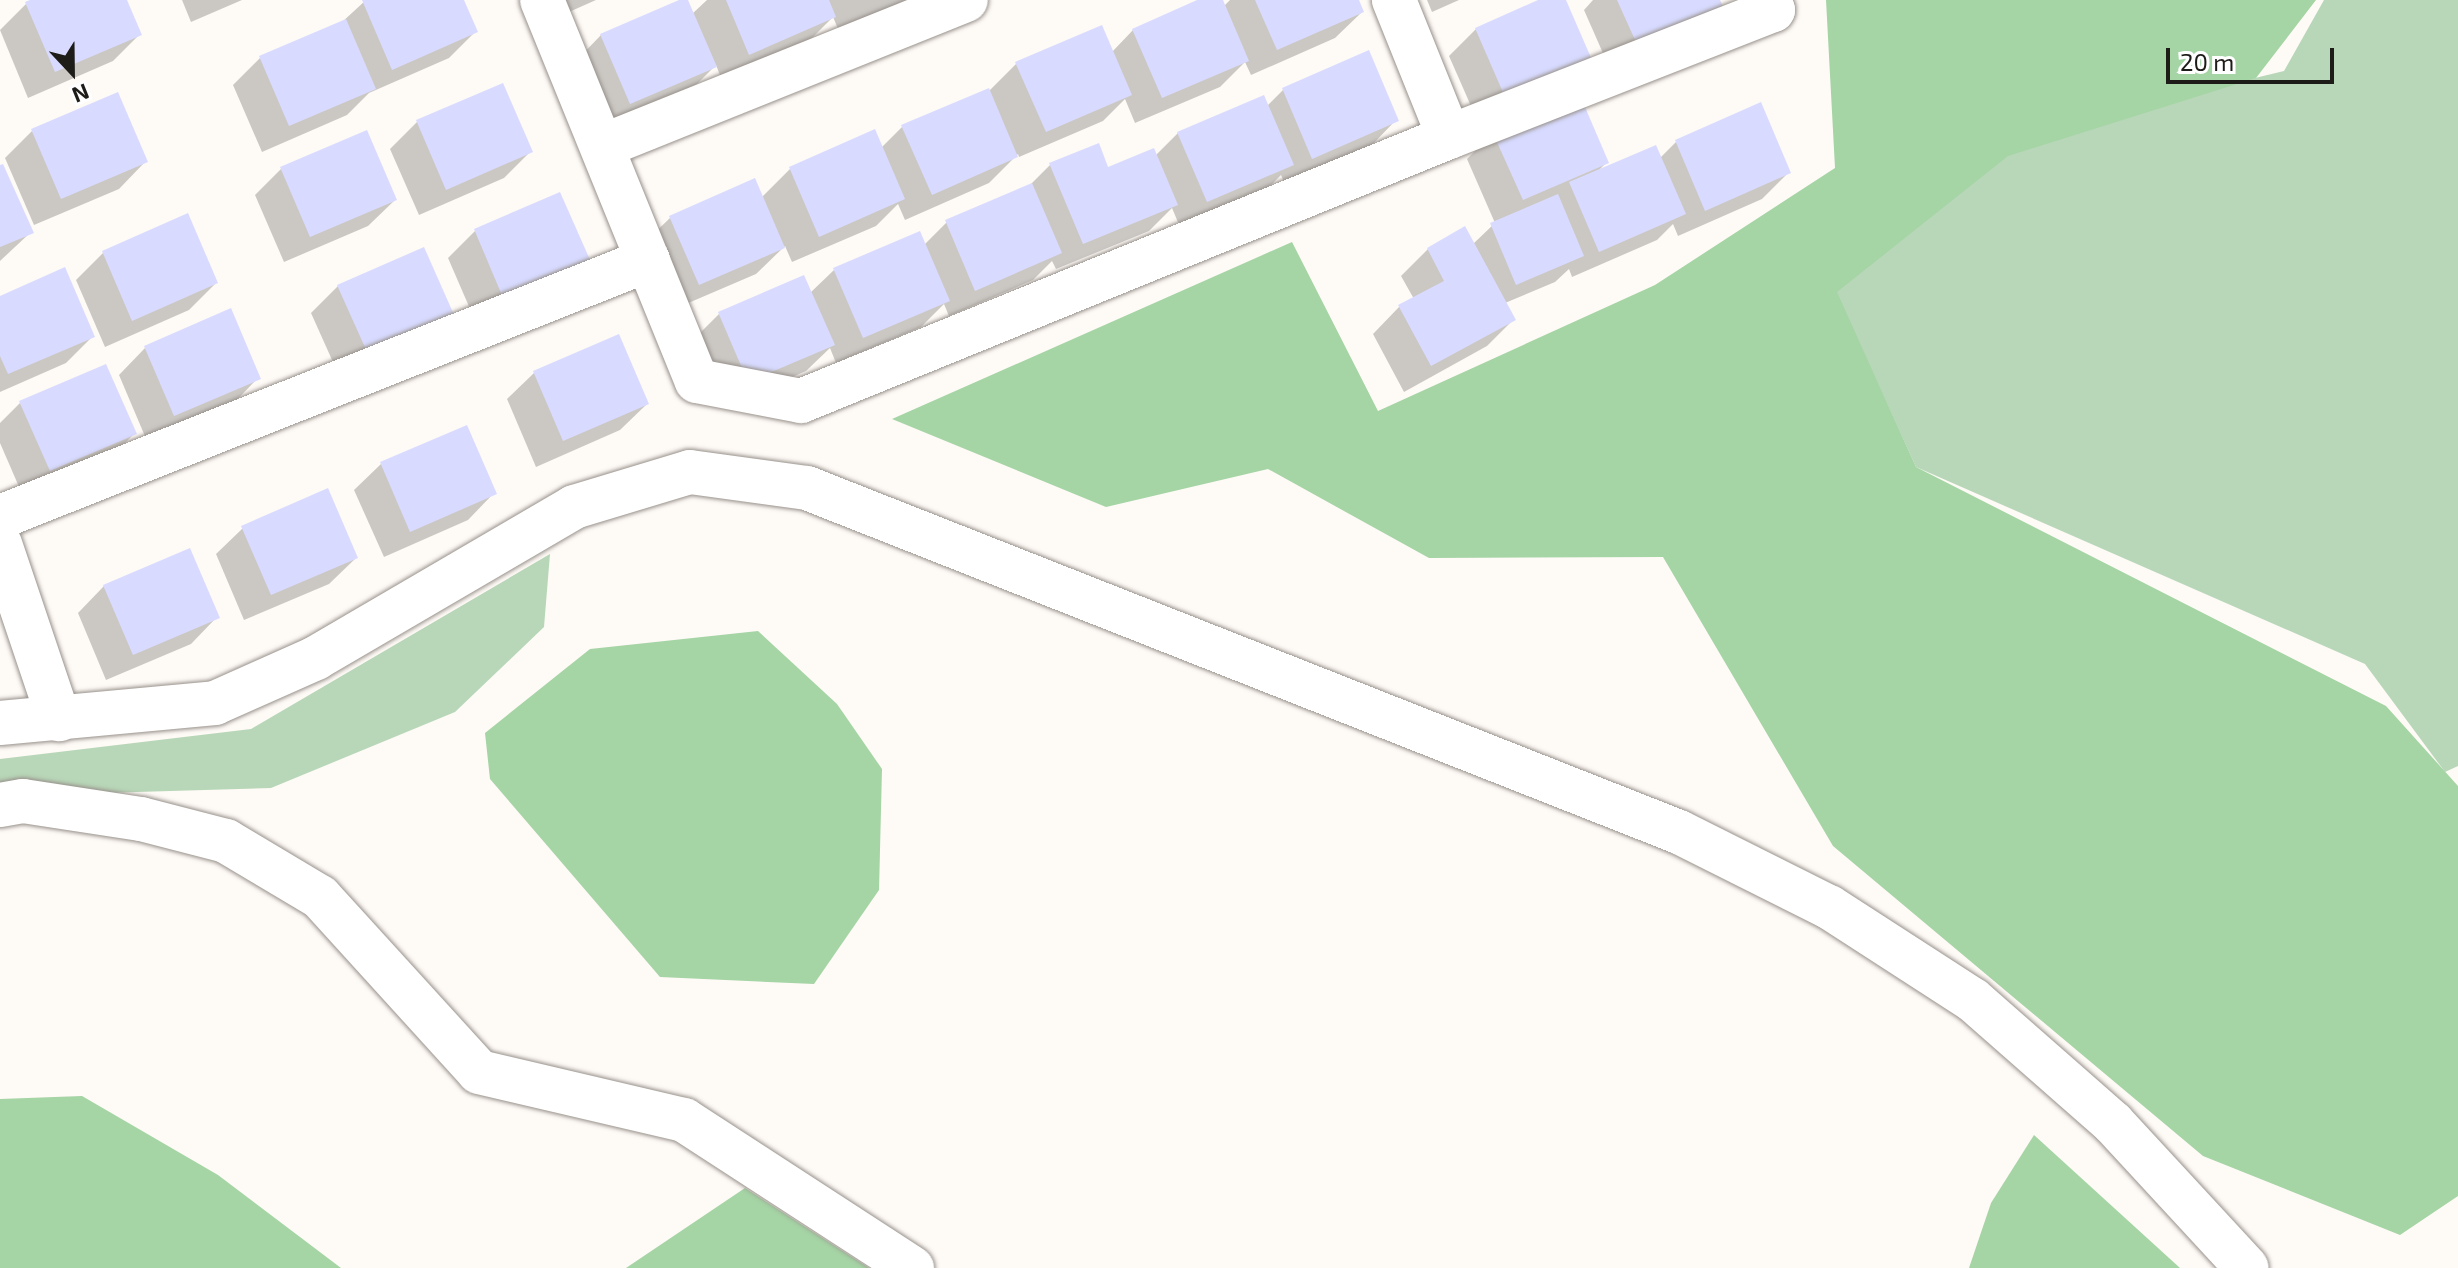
<!DOCTYPE html>
<style>
body{margin:0}
#map{position:relative;width:2458px;height:1268px;overflow:hidden;background:#fefaf6;font-family:"Exo 2",sans-serif}
div>[style]{position:absolute}
.green>*{inset:0;background:#b8d7b8}
.forest>*{inset:0;background:#a5d4a5}
.shadow>*{inset:0;background:#0003}
.building>*{inset:0;background:#d8dbff}
.roads{filter:drop-shadow(0 0 2px #98918b) drop-shadow(0 0 2px #98918b)}
.minor>*{height:44px;margin:-22px;padding:0 22px;transform-origin:22px;border-radius:22px;background:#fff}
span{translate:-50% -50%;white-space:nowrap;text-align:center;line-height:1.15;-webkit-text-stroke:8px #fff;paint-order:stroke}
.north{position:absolute;left:32px;top:32px;width:80px;height:80px;-webkit-text-stroke:6px #fff;paint-order:stroke;rotate:158deg;font-size:22px;font-weight:700;line-height:32px;text-align:center;color:#1e1c19}
.north::after{content:'';display:block;margin:auto;width:28px;height:36px;background:#1e1c19;clip-path:polygon(50% 0,100% 100%,50% 72%,0 100%)}
.scale{position:absolute;left:2166px;top:48px;width:168px;height:36px;box-sizing:border-box;border:4px solid #1e1c19;border-top:0;padding-left:10px;font-size:24px;line-height:28px;white-space:nowrap;color:#1e1c19;-webkit-text-stroke:6px #fff;paint-order:stroke}
</style>
<div id="map">
<div class="green">
<i style="clip-path:polygon(2324px 0,2458px 0,2458px 766px,2445px 772px,2365px 664px,1916px 467px,1836px 292px,2014px 136px,2284px 71px)"></i>
<i style="clip-path:polygon(550px 554px,544px 627px,455px 712px,271px 788px,0 796px,0 759px,251px 729px)"></i>
</div>
<div class="forest">
<i style="clip-path:polygon(1826px 0,2316px 0,2256px 78px,2008px 156px,1837px 292px,1916px 467px,2386px 706px,2458px 786px,2458px 1196px,2400px 1235px,2203px 1156px,1833px 846px,1663px 557px,1429px 558px,1268px 469px,1106px 507px,892px 419px,1292px 242px,1378px 411px,1655px 285px,1835px 168px)"></i>
<i style="clip-path:polygon(758px 631px,837px 704px,882px 769px,879px 890px,814px 984px,660px 977px,490px 779px,485px 733px,590px 649px)"></i>
<i style="clip-path:polygon(82px 1096px,218px 1175px,341px 1268px,0 1268px,0 1099px)"></i>
<i style="clip-path:polygon(2034px 1135px,2180px 1268px,1969px 1268px,1991px 1203px)"></i>
<i style="clip-path:polygon(745px 1188px,869px 1268px,626px 1268px)"></i>
</div>
<div class="shadow">
<i style="clip-path:polygon(35px 0,125px 0,139px 35px,113px 61px,28px 98px,0 30px,26px 4px)"></i>
<i style="clip-path:polygon(182px 0,242px 0,191px 22px)"></i>
<i style="clip-path:polygon(366px 0,462px 0,476px 31px,449px 58px,369px 93px,347px 115px,262px 152px,233px 85px,260px 58px,341px 23px)"></i>
<i style="clip-path:polygon(542px 0,596px 0,551px 20px)"></i>
<i style="clip-path:polygon(684px 0,692px 14px,707px 0,909px 0,839px 31px,833px 17px,807px 43px,722px 80px,716px 65px,688px 93px,603px 129px,575px 62px,601px 35px)"></i>
<i style="clip-path:polygon(1202px 0,1220px 0,1223px 7px,1230px 0,1356px 0,1362px 12px,1335px 38px,1251px 75px,1245px 62px,1220px 87px,1135px 123px,1125px 99px,1103px 121px,1019px 157px,1018px 154px,989px 183px,905px 220px,898px 204px,876px 226px,792px 262px,785px 246px,756px 274px,672px 310px,643px 244px,670px 218px,761px 198px,790px 169px,881px 148px,902px 127px,988px 92px,1017px 63px,1112px 52px,1133px 30px)"></i>
<i style="clip-path:polygon(1427px 0,1459px 0,1432px 12px)"></i>
<i style="clip-path:polygon(1543px 0,1563px 0,1563px 86px,1478px 122px,1449px 56px,1476px 29px)"></i>
<i style="clip-path:polygon(1593px 0,1718px 0,1613px 76px,1584px 10px)"></i>
<i style="clip-path:polygon(502px 86px,530px 152px,504px 178px,419px 215px,390px 149px,417px 122px)"></i>
<i style="clip-path:polygon(1283px 90px,1396px 120px,1370px 147px,1285px 184px,1281px 175px,1265px 191px,1180px 227px,1172px 208px,1149px 231px,1056px 269px,1052px 261px,1033px 280px,949px 316px,944px 304px,921px 327px,836px 363px,830px 348px,806px 371px,721px 408px,693px 340px,719px 314px,810px 293px,834px 270px,924px 245px,947px 222px,1028px 187px,1050px 165px,1107px 169px,1155px 156px,1178px 133px,1267px 106px)"></i>
<i style="clip-path:polygon(32px 131px,145px 162px,119px 189px,34px 225px,5px 158px)"></i>
<i style="clip-path:polygon(1493px 133px,1606px 163px,1597px 172px,1660px 158px,1676px 142px,1789px 172px,1762px 199px,1678px 236px,1673px 224px,1657px 240px,1572px 277px,1569px 269px,1555px 282px,1505px 303px,1514px 319px,1487px 346px,1404px 392px,1373px 334px,1399px 307px,1414px 299px,1401px 276px,1428px 249px,1473px 244px,1495px 223px,1467px 159px)"></i>
<i style="clip-path:polygon(0 167px,31px 232px,0 261px)"></i>
<i style="clip-path:polygon(281px 169px,395px 200px,368px 226px,284px 262px,255px 195px)"></i>
<i style="clip-path:polygon(559px 195px,588px 262px,477px 325px,448px 258px,475px 231px)"></i>
<i style="clip-path:polygon(187px 216px,216px 283px,189px 310px,105px 347px,76px 280px,103px 253px)"></i>
<i style="clip-path:polygon(338px 286px,452px 317px,341px 380px,311px 313px)"></i>
<i style="clip-path:polygon(0 298px,92px 337px,66px 363px,0 392px)"></i>
<i style="clip-path:polygon(618px 337px,647px 404px,620px 430px,536px 467px,507px 399px,534px 373px)"></i>
<i style="clip-path:polygon(145px 348px,258px 378px,232px 405px,147px 441px,119px 375px)"></i>
<i style="clip-path:polygon(21px 402px,135px 433px,108px 460px,23px 496px,0 443px,0 423px)"></i>
<i style="clip-path:polygon(381px 464px,494px 493px,468px 520px,384px 557px,354px 490px)"></i>
<i style="clip-path:polygon(243px 528px,356px 558px,329px 584px,244px 620px,216px 554px)"></i>
<i style="clip-path:polygon(104px 586px,217px 617px,191px 644px,106px 680px,78px 613px)"></i>
</div>
<div class="building">
<i style="clip-path:polygon(30px 0,127px 0,142px 35px,55px 72px,25px 2px)"></i>
<i style="clip-path:polygon(362px 0,464px 0,478px 32px,392px 70px)"></i>
<i style="clip-path:polygon(679px 0,688px 0,717px 67px,630px 104px,600px 34px)"></i>
<i style="clip-path:polygon(726px 0,829px 0,836px 17px,749px 55px)"></i>
<i style="clip-path:polygon(1197px 0,1223px 0,1249px 61px,1162px 98px,1132px 29px)"></i>
<i style="clip-path:polygon(1255px 0,1359px 0,1364px 12px,1277px 50px)"></i>
<i style="clip-path:polygon(1538px 0,1566px 0,1592px 60px,1505px 97px,1475px 28px)"></i>
<i style="clip-path:polygon(1617px 0,1720px 0,1726px 13px,1640px 51px)"></i>
<i style="clip-path:polygon(346px 19px,376px 89px,289px 126px,259px 56px)"></i>
<i style="clip-path:polygon(1102px 25px,1132px 95px,1046px 132px,1015px 62px)"></i>
<i style="clip-path:polygon(1369px 50px,1399px 121px,1312px 159px,1282px 88px)"></i>
<i style="clip-path:polygon(503px 83px,533px 152px,446px 190px,416px 120px)"></i>
<i style="clip-path:polygon(989px 88px,1018px 157px,932px 195px,901px 125px)"></i>
<i style="clip-path:polygon(118px 92px,148px 162px,61px 199px,31px 129px)"></i>
<i style="clip-path:polygon(1579px 93px,1609px 163px,1523px 200px,1492px 131px)"></i>
<i style="clip-path:polygon(1264px 95px,1294px 165px,1207px 202px,1177px 132px)"></i>
<i style="clip-path:polygon(1761px 102px,1791px 173px,1705px 211px,1675px 140px)"></i>
<i style="clip-path:polygon(875px 129px,905px 199px,819px 237px,789px 167px)"></i>
<i style="clip-path:polygon(367px 130px,397px 200px,310px 237px,280px 167px)"></i>
<i style="clip-path:polygon(1099px 143px,1108px 167px,1154px 148px,1178px 205px,1083px 244px,1049px 163px)"></i>
<i style="clip-path:polygon(1656px 145px,1686px 214px,1599px 252px,1569px 182px)"></i>
<i style="clip-path:polygon(3px 164px,34px 233px,0 247px,0 165px)"></i>
<i style="clip-path:polygon(755px 178px,785px 248px,699px 285px,669px 216px)"></i>
<i style="clip-path:polygon(1032px 183px,1062px 253px,975px 291px,945px 220px)"></i>
<i style="clip-path:polygon(560px 192px,591px 262px,504px 300px,474px 229px)"></i>
<i style="clip-path:polygon(1558px 194px,1584px 256px,1516px 285px,1490px 223px)"></i>
<i style="clip-path:polygon(188px 213px,218px 283px,132px 321px,102px 251px)"></i>
<i style="clip-path:polygon(1465px 226px,1516px 320px,1431px 366px,1398px 305px,1444px 281px,1427px 248px)"></i>
<i style="clip-path:polygon(920px 231px,950px 301px,863px 338px,833px 268px)"></i>
<i style="clip-path:polygon(424px 247px,455px 317px,368px 354px,337px 285px)"></i>
<i style="clip-path:polygon(65px 267px,95px 337px,8px 374px,0 356px,0 296px)"></i>
<i style="clip-path:polygon(804px 275px,835px 345px,748px 382px,718px 312px)"></i>
<i style="clip-path:polygon(231px 308px,261px 379px,174px 416px,144px 346px)"></i>
<i style="clip-path:polygon(619px 334px,649px 404px,563px 441px,533px 371px)"></i>
<i style="clip-path:polygon(106px 364px,137px 434px,50px 471px,19px 401px)"></i>
<i style="clip-path:polygon(467px 425px,497px 494px,410px 532px,380px 462px)"></i>
<i style="clip-path:polygon(328px 488px,358px 558px,271px 595px,241px 526px)"></i>
<i style="clip-path:polygon(190px 548px,220px 618px,133px 655px,103px 585px)"></i>
</div>
<div class="roads">
<div class="minor">
<i style="left:542px;top:0;width:411px;rotate:67.9deg"></i>
<i style="left:697px;top:381px;width:106px;rotate:10.9deg"></i>
<i style="left:801px;top:401px;width:700px;rotate:-22.17deg"></i>
<i style="left:1449px;top:137px;width:148px;rotate:-111.9deg"></i>
<i style="left:1449px;top:137px;width:348px;rotate:-21.4deg"></i>
<i style="left:1773px;top:10px;width:11px;rotate:-112deg"></i>
<i style="left:603px;top:146px;width:391px;rotate:-21.9deg"></i>
<i style="left:0;top:517px;width:697px;rotate:-21.63deg"></i>
<i style="left:0;top:544px;width:185px;rotate:71.4deg"></i>
<i style="left:0;top:723px;width:216px;rotate:-5.3deg"></i>
<i style="left:215px;top:703px;width:111px;rotate:-24deg"></i>
<i style="left:316px;top:658px;width:299px;rotate:-30.3deg"></i>
<i style="left:574px;top:507px;width:121px;rotate:-16.8deg"></i>
<i style="left:690px;top:472px;width:118px;rotate:7.8deg"></i>
<i style="left:807px;top:488px;width:937px;rotate:21.53deg"></i>
<i style="left:1679px;top:832px;width:168px;rotate:26.6deg"></i>
<i style="left:1829px;top:907px;width:171px;rotate:32.9deg"></i>
<i style="left:1973px;top:1000px;width:186px;rotate:41.3deg"></i>
<i style="left:2113px;top:1123px;width:197px;rotate:47.3deg"></i>
<i style="left:0;top:805px;width:23px;rotate:-10deg"></i>
<i style="left:23px;top:801px;width:119px;rotate:8.7deg"></i>
<i style="left:141px;top:819px;width:88px;rotate:14.5deg"></i>
<i style="left:226px;top:841px;width:109px;rotate:30.8deg"></i>
<i style="left:320px;top:897px;width:236px;rotate:47.7deg"></i>
<i style="left:479px;top:1072px;width:211px;rotate:13.2deg"></i>
<i style="left:684px;top:1120px;width:272px;rotate:33deg"></i>
</div>
</div>
<div class="north">N</div>
<div class="scale">20 m</div>
</div>
